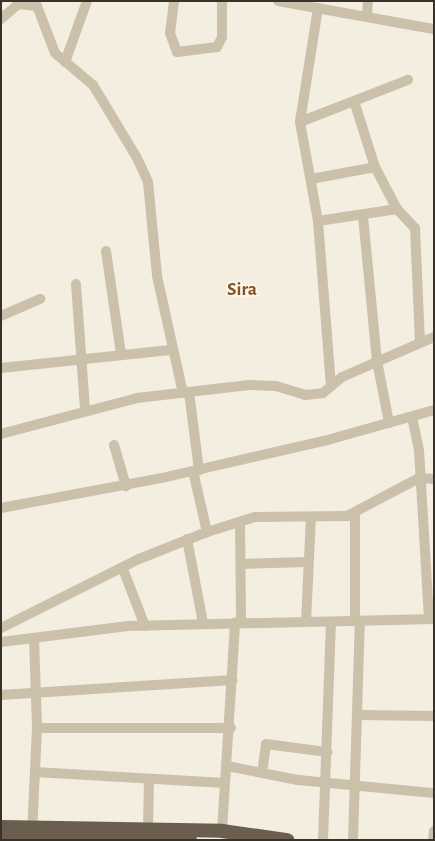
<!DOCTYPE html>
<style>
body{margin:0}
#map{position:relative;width:435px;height:841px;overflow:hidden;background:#f3eee0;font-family:"Alegreya Sans",sans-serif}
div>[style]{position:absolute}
.minor>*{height:10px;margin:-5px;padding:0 5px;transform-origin:5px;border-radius:5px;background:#cbc1ab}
.trunk>*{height:14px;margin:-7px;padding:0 7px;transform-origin:7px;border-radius:7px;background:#6a5e4f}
span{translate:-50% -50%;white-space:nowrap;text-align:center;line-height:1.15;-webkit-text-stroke:4px #faf7ec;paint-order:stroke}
.district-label{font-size:19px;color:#875124;font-weight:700}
.frame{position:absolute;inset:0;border:2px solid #39322a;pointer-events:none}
</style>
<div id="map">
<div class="minor">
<i style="left:174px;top:1px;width:32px;rotate:97deg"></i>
<i style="left:170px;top:33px;width:20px;rotate:70deg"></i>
<i style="left:177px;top:52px;width:40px;rotate:-7.1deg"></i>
<i style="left:217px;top:47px;width:11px;rotate:-63deg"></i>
<i style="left:222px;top:37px;width:36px;rotate:-90deg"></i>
<i style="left:278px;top:1px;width:158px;rotate:10.2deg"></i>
<i style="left:318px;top:8px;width:115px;rotate:99deg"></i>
<i style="left:300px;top:122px;width:101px;rotate:79.7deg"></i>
<i style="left:318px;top:221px;width:166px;rotate:85.5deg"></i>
<i style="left:367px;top:15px;width:14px;rotate:-86deg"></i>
<i style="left:1px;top:19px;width:23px;rotate:-41deg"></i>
<i style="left:18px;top:4px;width:19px;rotate:6deg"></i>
<i style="left:37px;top:6px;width:50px;rotate:69deg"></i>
<i style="left:55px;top:53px;width:50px;rotate:40.1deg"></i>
<i style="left:93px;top:85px;width:85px;rotate:58.9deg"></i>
<i style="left:137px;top:158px;width:26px;rotate:65deg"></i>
<i style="left:148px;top:182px;width:94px;rotate:84.5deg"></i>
<i style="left:157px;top:276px;width:120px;rotate:77.5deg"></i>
<i style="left:65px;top:62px;width:65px;rotate:-70.2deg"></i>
<i style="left:355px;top:104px;width:66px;rotate:72.4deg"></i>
<i style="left:375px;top:167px;width:47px;rotate:62.4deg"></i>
<i style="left:300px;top:122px;width:116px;rotate:-21.3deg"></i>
<i style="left:311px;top:179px;width:65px;rotate:-10.6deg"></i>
<i style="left:363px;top:216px;width:146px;rotate:84.5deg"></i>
<i style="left:377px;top:361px;width:63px;rotate:79deg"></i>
<i style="left:318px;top:221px;width:80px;rotate:-8.6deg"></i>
<i style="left:397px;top:209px;width:26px;rotate:47deg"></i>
<i style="left:415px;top:228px;width:114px;rotate:87.5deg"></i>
<i style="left:106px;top:251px;width:104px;rotate:81.7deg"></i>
<i style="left:76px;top:284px;width:125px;rotate:85.9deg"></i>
<i style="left:1px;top:316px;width:43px;rotate:-23.6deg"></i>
<i style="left:1px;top:368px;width:170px;rotate:-6.1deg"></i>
<i style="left:189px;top:392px;width:79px;rotate:82.7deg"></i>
<i style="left:412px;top:417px;width:34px;rotate:78deg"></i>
<i style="left:419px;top:450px;width:169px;rotate:86.6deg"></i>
<i style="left:1px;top:434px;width:141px;rotate:-14.8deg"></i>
<i style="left:137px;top:398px;width:113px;rotate:-6.6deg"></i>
<i style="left:249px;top:385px;width:27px;rotate:2deg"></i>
<i style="left:276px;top:386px;width:30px;rotate:17deg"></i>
<i style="left:305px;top:395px;width:18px;rotate:-6deg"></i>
<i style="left:323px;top:393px;width:25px;rotate:-40deg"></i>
<i style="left:342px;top:377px;width:100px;rotate:-23.5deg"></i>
<i style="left:114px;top:445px;width:43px;rotate:73.7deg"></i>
<i style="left:193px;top:471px;width:63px;rotate:77.1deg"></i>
<i style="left:1px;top:508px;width:164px;rotate:-10.6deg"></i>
<i style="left:162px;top:478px;width:166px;rotate:-12.9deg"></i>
<i style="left:324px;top:441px;width:114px;rotate:-15.7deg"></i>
<i style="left:355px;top:514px;width:107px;rotate:90deg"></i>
<i style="left:240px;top:523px;width:99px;rotate:89.4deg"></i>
<i style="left:187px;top:539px;width:86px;rotate:79.2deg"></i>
<i style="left:241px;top:564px;width:67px;rotate:-1.7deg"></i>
<i style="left:123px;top:569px;width:61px;rotate:68.9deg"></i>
<i style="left:306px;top:622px;width:105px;rotate:-87.3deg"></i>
<i style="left:1px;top:628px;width:154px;rotate:-26.6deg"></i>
<i style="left:139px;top:559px;width:73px;rotate:-21.7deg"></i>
<i style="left:207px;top:532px;width:50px;rotate:-17.4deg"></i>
<i style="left:255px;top:517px;width:92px;rotate:-0.6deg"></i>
<i style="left:347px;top:516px;width:81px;rotate:-27.8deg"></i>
<i style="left:419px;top:478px;width:15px;rotate:4deg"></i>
<i style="left:1px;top:642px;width:128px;rotate:-7.2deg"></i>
<i style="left:128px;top:626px;width:306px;rotate:-1.3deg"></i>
<i style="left:1px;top:695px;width:232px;rotate:-3.7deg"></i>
<i style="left:358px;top:715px;width:76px;rotate:0.8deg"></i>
<i style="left:37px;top:728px;width:194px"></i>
<i style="left:227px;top:766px;width:72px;rotate:11.2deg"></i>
<i style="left:298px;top:780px;width:137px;rotate:5.5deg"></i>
<i style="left:35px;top:772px;width:190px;rotate:3.3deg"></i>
<i style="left:262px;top:773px;width:29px;rotate:-82deg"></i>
<i style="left:266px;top:744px;width:62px;rotate:7.5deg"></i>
<i style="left:148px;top:829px;width:50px;rotate:-88.9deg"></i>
<i style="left:222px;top:831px;width:209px;rotate:-86.4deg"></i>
<i style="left:32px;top:834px;width:106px;rotate:-87.3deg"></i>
<i style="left:37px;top:728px;width:90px;rotate:-91.9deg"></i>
<i style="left:323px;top:840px;width:218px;rotate:-87.9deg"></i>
<i style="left:353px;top:840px;width:219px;rotate:-88.2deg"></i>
<i style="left:433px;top:840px;width:9px;rotate:-84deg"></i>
</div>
<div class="trunk">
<i style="left:1px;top:827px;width:221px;rotate:1deg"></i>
<i style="left:222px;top:831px;width:66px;rotate:7.9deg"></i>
<i style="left:1px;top:837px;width:189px;rotate:0.9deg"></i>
</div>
<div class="district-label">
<span style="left:242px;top:290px">Sira</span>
</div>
<div class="frame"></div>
</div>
